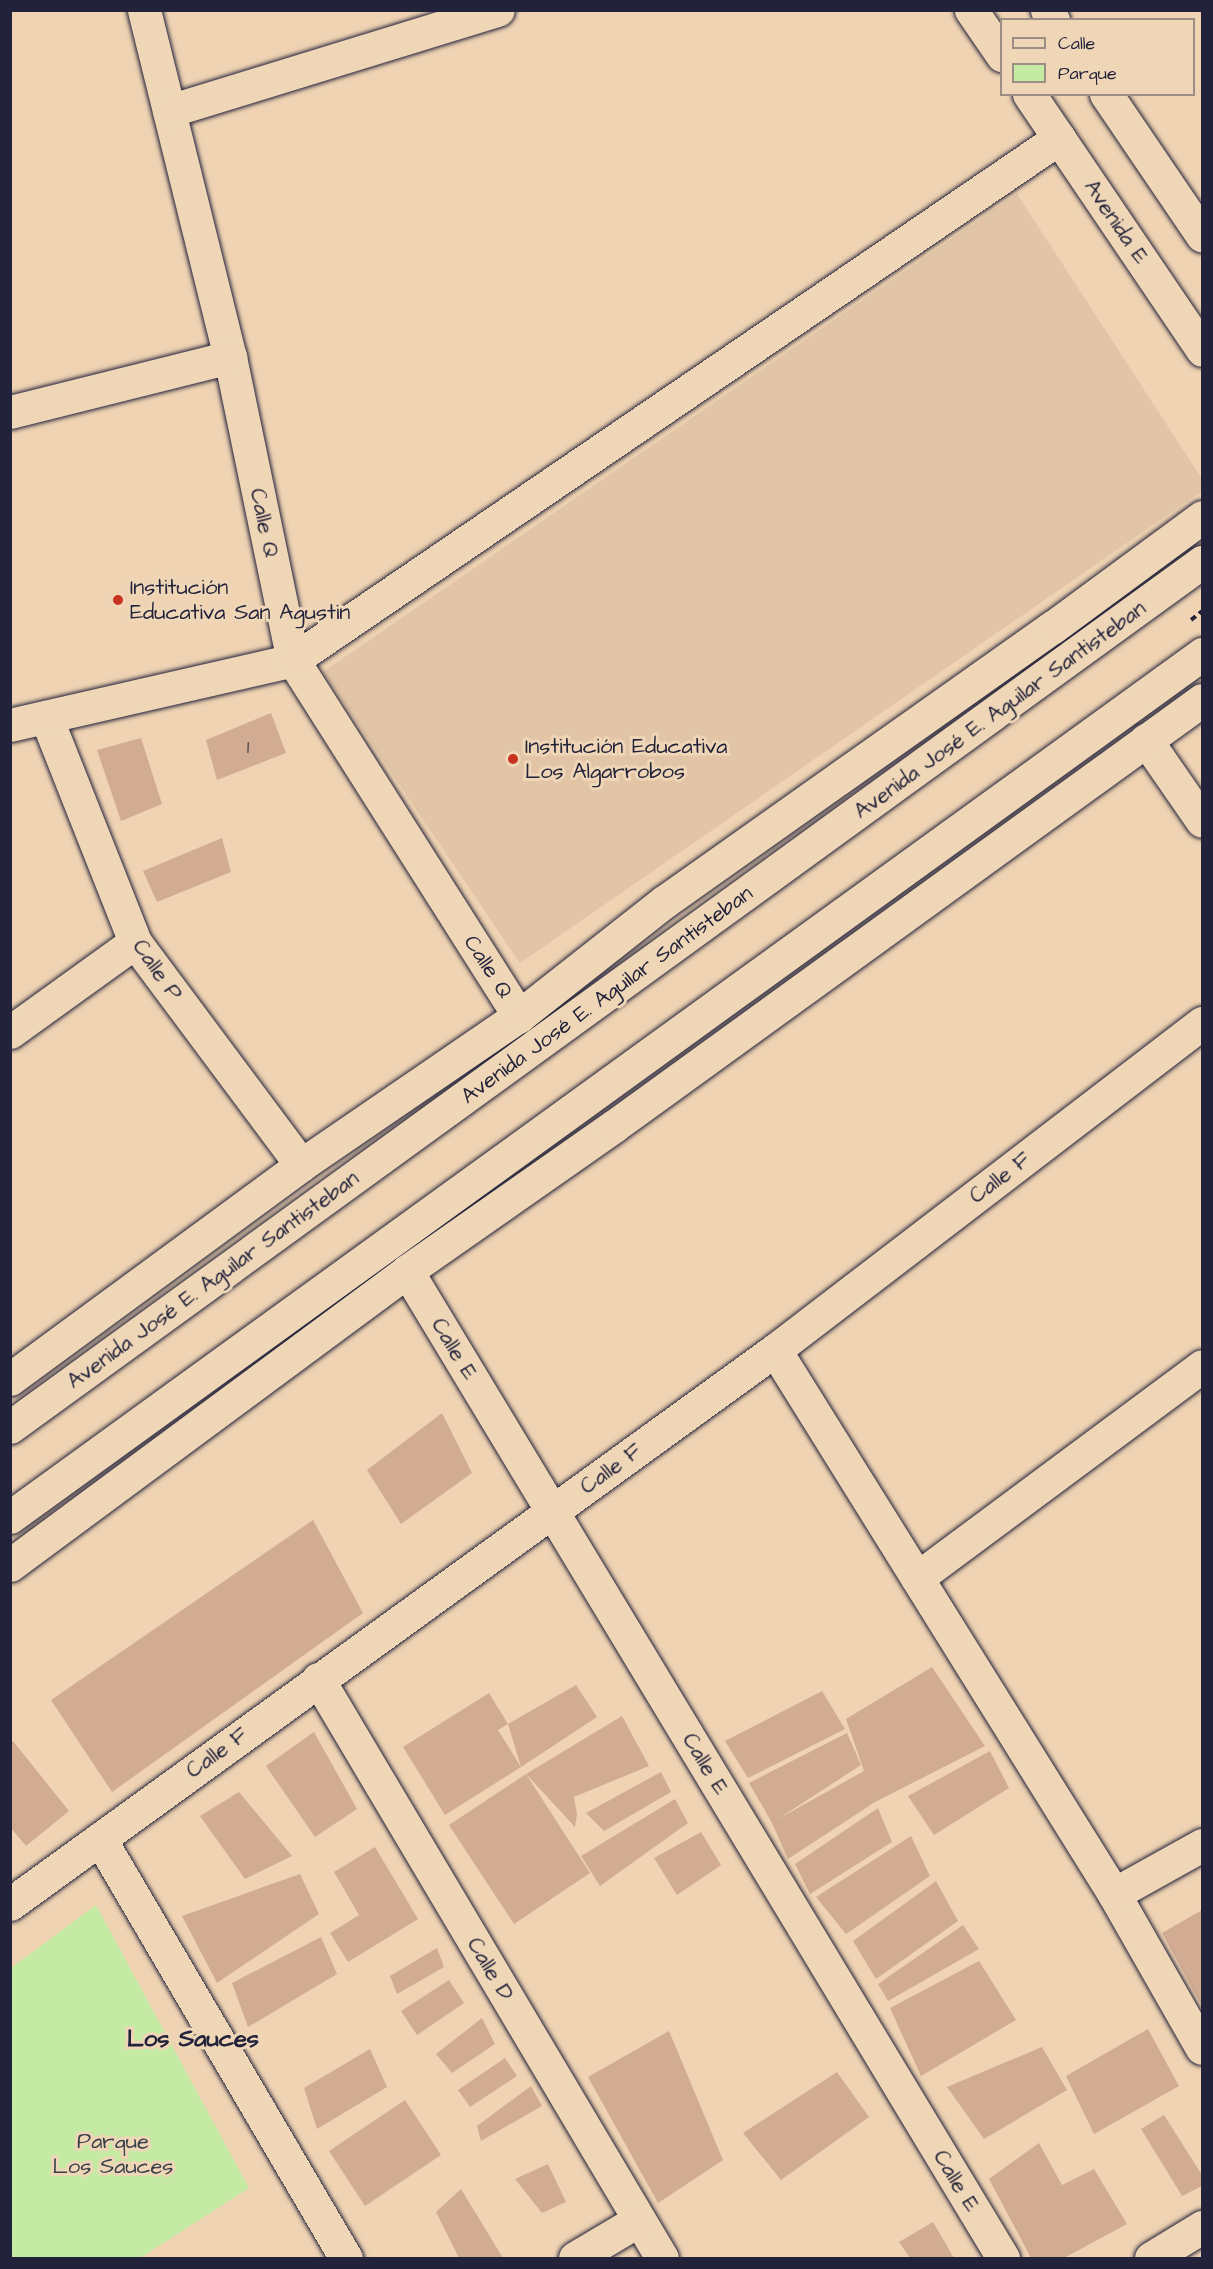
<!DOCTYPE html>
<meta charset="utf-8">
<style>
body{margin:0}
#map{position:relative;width:1213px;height:2269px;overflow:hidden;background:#efd3b2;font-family:"Architects Daughter",sans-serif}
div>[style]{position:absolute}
.built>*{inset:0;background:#e2c4a6}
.green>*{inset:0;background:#c4eaa4}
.building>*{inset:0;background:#d2ac92}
.path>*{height:4px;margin-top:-2px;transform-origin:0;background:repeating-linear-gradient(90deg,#22223b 0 6px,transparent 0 10.5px)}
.roads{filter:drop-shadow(0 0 2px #22223b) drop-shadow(0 0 2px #22223b)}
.street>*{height:33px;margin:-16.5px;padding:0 16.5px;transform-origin:16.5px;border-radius:16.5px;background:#eed6b6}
.secondary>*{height:33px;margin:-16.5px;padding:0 16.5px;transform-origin:16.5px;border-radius:16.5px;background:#eed6b6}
.dots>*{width:16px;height:16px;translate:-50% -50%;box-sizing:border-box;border:3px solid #eed6b6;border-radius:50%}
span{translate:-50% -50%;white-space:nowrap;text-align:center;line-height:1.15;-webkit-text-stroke:6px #eed6b6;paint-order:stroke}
.number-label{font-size:20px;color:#4e4451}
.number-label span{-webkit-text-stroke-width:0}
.street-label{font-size:22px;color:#22223b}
.poi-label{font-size:22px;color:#22223b}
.left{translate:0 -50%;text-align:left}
.park-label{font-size:22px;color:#3a404b}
.neighbourhood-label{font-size:24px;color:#22223b;font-weight:700}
.frame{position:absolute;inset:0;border:12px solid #22223b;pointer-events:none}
.legend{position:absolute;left:1000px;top:18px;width:195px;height:78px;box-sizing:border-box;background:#eed6b6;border:2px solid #9c8e85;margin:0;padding:8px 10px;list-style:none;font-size:18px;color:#22223b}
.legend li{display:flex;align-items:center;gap:12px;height:30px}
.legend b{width:30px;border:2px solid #9c8e85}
</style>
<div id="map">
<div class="built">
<i style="clip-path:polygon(1017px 194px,1202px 479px,1202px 491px,520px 963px,323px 672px)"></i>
</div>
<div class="green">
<i style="clip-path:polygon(96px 1905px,249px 2188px,140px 2258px,11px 2258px,11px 1968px)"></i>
</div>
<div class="building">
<i style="clip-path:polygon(271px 713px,286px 753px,217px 780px,206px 740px)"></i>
<i style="clip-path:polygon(141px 738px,162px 804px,121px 821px,97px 750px)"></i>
<i style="clip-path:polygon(222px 838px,231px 872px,157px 902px,143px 871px)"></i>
<i style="clip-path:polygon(442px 1413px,472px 1473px,401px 1524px,367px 1470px)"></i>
<i style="clip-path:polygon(313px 1520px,363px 1613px,112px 1792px,51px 1700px)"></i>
<i style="clip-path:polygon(932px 1667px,985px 1746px,875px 1802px,788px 1859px,772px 1823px,749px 1783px,847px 1733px,861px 1765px,778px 1819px,864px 1771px,846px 1719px)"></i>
<i style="clip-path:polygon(576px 1685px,597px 1717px,521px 1767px,508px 1724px)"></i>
<i style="clip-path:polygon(822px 1691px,845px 1729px,748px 1778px,725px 1741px)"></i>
<i style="clip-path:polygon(489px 1693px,508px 1724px,498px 1730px,521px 1767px,445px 1815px,403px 1747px)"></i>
<i style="clip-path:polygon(622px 1716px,649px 1766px,574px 1797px,577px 1814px,575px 1827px,526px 1774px)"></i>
<i style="clip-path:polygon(314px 1732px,357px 1809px,315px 1837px,266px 1766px)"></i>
<i style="clip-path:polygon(13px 1741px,69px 1811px,26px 1846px,10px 1827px,10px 1743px)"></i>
<i style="clip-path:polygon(990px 1751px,1009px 1788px,934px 1835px,908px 1796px)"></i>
<i style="clip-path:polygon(661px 1772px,671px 1792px,604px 1831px,586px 1813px)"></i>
<i style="clip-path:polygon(526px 1774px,590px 1873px,514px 1924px,449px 1825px)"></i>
<i style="clip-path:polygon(239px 1792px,292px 1856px,245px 1879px,200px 1816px)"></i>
<i style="clip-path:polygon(675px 1799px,688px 1823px,600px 1886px,581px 1856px)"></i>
<i style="clip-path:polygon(878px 1808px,892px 1842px,810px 1894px,795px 1864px)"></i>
<i style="clip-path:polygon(701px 1832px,721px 1865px,677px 1895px,654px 1858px)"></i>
<i style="clip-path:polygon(911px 1836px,930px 1876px,846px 1934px,816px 1897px)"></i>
<i style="clip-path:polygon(375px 1847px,418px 1919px,348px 1962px,330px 1933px,359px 1915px,334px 1872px)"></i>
<i style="clip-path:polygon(300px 1874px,319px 1914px,217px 1983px,182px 1916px)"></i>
<i style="clip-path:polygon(936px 1881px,958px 1921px,876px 1979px,853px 1941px)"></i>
<i style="clip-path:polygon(1202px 1910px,1202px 2006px,1162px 1933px)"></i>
<i style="clip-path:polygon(963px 1925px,979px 1949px,888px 2001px,878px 1984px)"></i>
<i style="clip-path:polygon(321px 1937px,337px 1974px,248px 2027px,232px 1983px)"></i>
<i style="clip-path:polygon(437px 1948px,444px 1967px,397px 1994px,390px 1976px)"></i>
<i style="clip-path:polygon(979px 1961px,1016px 2020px,921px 2076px,890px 2008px)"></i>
<i style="clip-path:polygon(449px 1980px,464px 2003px,417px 2035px,401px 2011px)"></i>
<i style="clip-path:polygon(482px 2018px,495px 2044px,452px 2073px,436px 2054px)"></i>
<i style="clip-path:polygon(1148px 2029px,1179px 2086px,1094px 2134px,1066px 2076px)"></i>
<i style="clip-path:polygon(669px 2031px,723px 2160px,658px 2203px,588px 2077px)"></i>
<i style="clip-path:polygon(1042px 2047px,1067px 2090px,984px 2139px,947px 2087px)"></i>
<i style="clip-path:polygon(370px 2049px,387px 2087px,317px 2129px,304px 2088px)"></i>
<i style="clip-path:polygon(505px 2058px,517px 2076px,470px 2107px,458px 2090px)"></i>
<i style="clip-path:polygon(837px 2072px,869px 2117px,781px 2180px,743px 2133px)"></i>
<i style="clip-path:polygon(531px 2086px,542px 2106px,481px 2141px,477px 2126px)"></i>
<i style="clip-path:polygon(405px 2100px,441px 2155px,365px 2206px,329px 2151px)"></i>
<i style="clip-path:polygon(1164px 2115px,1202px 2175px,1202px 2186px,1182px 2196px,1141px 2129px)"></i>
<i style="clip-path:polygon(1039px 2143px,1062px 2185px,1094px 2169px,1127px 2224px,1064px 2258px,1031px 2258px,989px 2179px)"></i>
<i style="clip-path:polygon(548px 2164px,566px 2202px,542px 2213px,515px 2179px)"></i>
<i style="clip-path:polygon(461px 2189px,503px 2258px,459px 2258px,436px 2212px)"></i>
<i style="clip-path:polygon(933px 2222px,954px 2258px,910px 2258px,899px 2242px)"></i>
</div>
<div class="path">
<i style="left:1191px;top:620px;width:14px;rotate:-39deg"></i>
</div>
<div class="roads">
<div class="street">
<i style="left:144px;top:10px;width:357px;rotate:76.1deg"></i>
<i style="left:230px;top:357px;width:309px;rotate:78.3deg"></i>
<i style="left:293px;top:660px;width:422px;rotate:57.6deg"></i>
<i style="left:169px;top:111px;width:344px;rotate:-17.1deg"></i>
<i style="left:10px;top:412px;width:227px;rotate:-14deg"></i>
<i style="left:46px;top:717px;width:242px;rotate:68.4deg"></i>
<i style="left:135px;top:942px;width:278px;rotate:53.3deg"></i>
<i style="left:10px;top:725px;width:290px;rotate:-12.9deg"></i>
<i style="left:293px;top:660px;width:927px;rotate:-34.27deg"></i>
<i style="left:1146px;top:740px;width:98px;rotate:55.3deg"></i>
<i style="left:10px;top:1032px;width:154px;rotate:-35.8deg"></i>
<i style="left:407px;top:1271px;width:1153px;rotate:58.87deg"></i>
<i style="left:775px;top:1350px;width:641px;rotate:58.07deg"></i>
<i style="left:1114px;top:1894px;width:177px;rotate:60.3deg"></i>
<i style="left:10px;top:1379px;width:361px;rotate:-36.3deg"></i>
<i style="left:301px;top:1165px;width:264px;rotate:-34.4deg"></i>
<i style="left:519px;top:1016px;width:184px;rotate:-38.2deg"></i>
<i style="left:664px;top:902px;width:476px;rotate:-35.3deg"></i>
<i style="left:1053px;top:627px;width:185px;rotate:-36.4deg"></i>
<i style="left:10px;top:1565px;width:494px;rotate:-36.5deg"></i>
<i style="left:407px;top:1271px;width:253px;rotate:-35deg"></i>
<i style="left:614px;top:1126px;width:726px;rotate:-35.92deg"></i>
<i style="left:917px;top:1578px;width:355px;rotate:-36.6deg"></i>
<i style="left:318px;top:1679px;width:673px;rotate:59.28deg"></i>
<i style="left:100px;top:1839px;width:486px;rotate:59.6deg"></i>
<i style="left:1114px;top:1894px;width:101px;rotate:-29.1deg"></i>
<i style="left:10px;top:1904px;width:945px;rotate:-35.91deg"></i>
<i style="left:775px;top:1350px;width:538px;rotate:-37.45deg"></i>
<i style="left:575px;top:2258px;width:74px;rotate:-30.7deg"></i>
</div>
<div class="secondary">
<i style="left:971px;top:10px;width:55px;rotate:55.4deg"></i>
<i style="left:1047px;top:10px;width:12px;rotate:59deg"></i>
<i style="left:1029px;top:94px;width:309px;rotate:55.9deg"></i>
<i style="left:1106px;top:94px;width:171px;rotate:55.8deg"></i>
<i style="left:10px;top:1427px;width:1473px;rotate:-35.97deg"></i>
<i style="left:10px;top:1517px;width:1472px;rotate:-35.9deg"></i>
<i style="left:1151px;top:2258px;width:60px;rotate:-31.3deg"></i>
</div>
</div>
<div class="dots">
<i style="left:118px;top:600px;background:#c8321e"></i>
<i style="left:513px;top:759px;background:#c8321e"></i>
</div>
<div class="number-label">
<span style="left:248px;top:747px">1</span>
</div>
<div class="street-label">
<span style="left:1116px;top:222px;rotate:56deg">Avenida E</span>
<span style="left:264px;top:523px;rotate:78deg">Calle Q</span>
<span style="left:1000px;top:710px;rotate:-36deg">Avenida José E. Aguilar Santisteban</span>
<span style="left:488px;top:967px;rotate:57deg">Calle Q</span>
<span style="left:157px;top:970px;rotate:55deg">Calle P</span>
<span style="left:607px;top:995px;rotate:-36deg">Avenida José E. Aguilar Santisteban</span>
<span style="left:1000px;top:1178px;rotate:-37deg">Calle F</span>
<span style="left:213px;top:1280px;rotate:-36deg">Avenida José E. Aguilar Santisteban</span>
<span style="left:454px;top:1349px;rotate:59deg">Calle E</span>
<span style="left:611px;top:1469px;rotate:-36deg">Calle F</span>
<span style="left:217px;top:1753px;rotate:-36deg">Calle F</span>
<span style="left:705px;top:1764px;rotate:59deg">Calle E</span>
<span style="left:490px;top:1969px;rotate:59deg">Calle D</span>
<span style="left:956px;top:2181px;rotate:59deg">Calle E</span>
</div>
<div class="poi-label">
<span class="left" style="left:130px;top:600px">Institución<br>Educativa San Agustin</span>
<span class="left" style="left:525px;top:759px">Institución Educativa<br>Los Algarrobos</span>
</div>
<div class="park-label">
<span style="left:113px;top:2154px">Parque<br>Los Sauces</span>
</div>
<div class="neighbourhood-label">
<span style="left:193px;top:2040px">Los Sauces</span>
</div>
<div class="frame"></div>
<ul class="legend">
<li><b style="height:8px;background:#eed6b6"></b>Calle</li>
<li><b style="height:16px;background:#c4eaa4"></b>Parque</li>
</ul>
</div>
